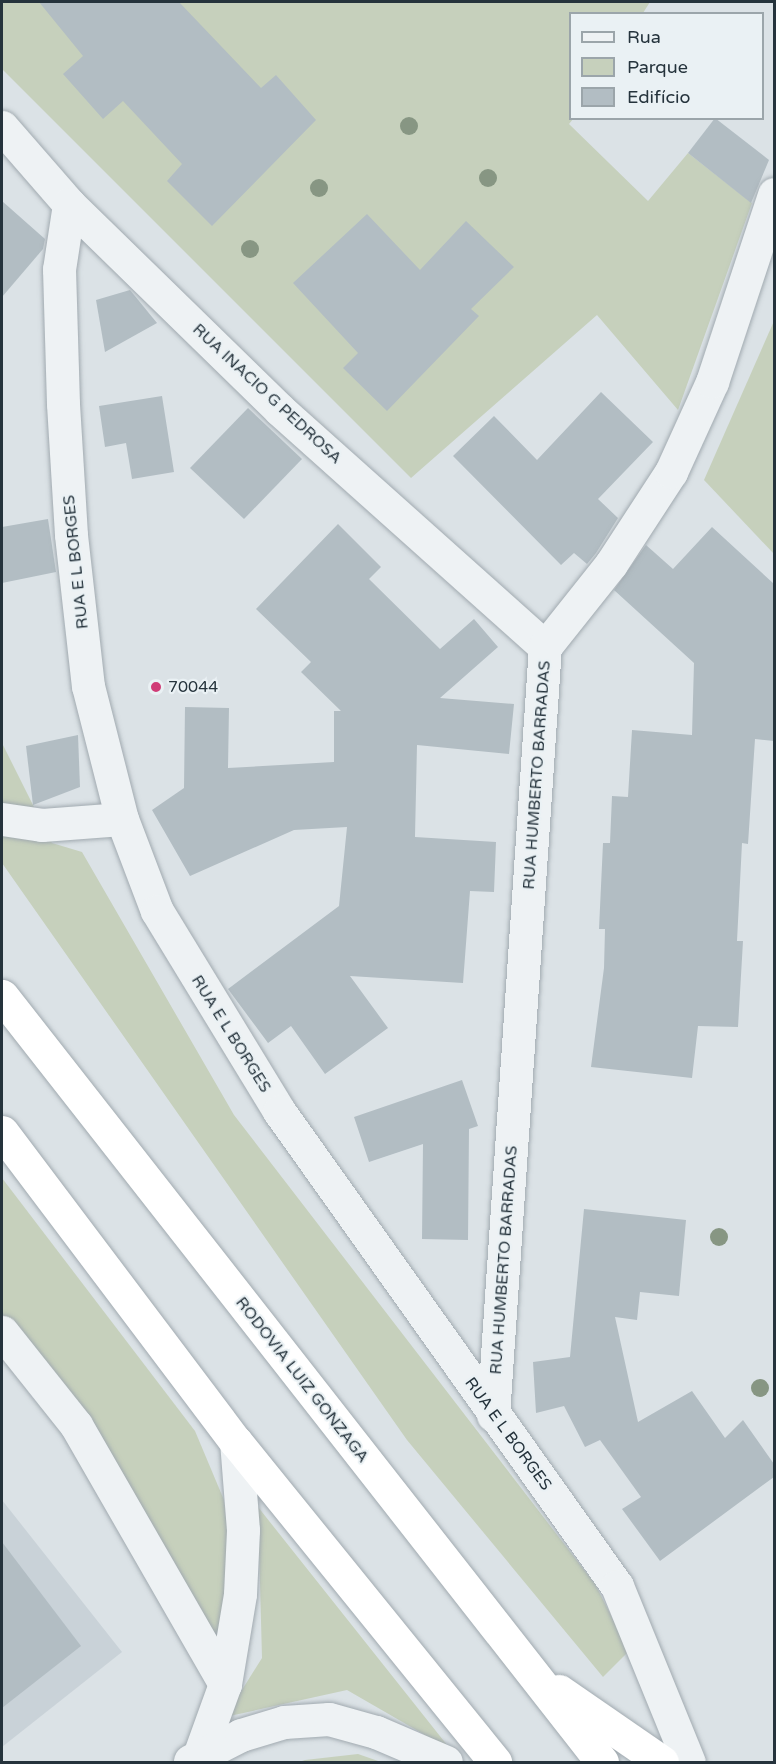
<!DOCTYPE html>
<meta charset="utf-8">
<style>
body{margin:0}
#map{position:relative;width:776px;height:1764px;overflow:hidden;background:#dbe2e6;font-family:"Varela Round",sans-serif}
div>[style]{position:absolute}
.built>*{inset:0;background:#c9d2d8}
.green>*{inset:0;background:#c6d0bc}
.building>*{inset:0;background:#b2bdc3}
.roads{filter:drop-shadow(0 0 2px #a1aab0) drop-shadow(0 0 2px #a1aab0)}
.minor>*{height:33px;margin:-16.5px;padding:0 16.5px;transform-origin:16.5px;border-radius:16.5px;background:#eef2f4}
.highway>*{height:33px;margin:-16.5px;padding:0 16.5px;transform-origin:16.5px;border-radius:16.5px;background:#fff}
.trees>*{width:18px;height:18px;margin:-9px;border-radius:50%;background:#879683}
.dots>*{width:16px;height:16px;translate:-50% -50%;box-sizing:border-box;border:3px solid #eaf1f4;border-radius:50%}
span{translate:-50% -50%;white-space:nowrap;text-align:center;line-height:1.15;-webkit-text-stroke:4.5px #eaf1f4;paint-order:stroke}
.street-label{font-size:16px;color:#25333c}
.poi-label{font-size:16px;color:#25333c}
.left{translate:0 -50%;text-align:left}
.frame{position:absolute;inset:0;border:3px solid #25333c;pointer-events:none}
.legend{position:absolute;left:569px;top:12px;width:195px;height:108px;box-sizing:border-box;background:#eaf1f4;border:2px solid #9ba5aa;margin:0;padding:8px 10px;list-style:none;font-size:18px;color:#25333c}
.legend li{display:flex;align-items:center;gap:12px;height:30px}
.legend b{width:30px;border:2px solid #9ba5aa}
</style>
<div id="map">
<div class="built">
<i style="clip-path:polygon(2px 1500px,122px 1652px,2px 1747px)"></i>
</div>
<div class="green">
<i style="clip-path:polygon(2px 2px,650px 2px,643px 13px,570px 14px,573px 119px,569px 124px,648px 201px,688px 153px,752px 203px,678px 410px,597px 315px,411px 478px,2px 69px)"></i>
<i style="clip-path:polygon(774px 321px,774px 554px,704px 480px)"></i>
<i style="clip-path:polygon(2px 743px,52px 843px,82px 852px,234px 1115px,595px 1584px,629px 1651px,603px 1677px,407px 1440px,2px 863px)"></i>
<i style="clip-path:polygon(2px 1178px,195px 1431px,224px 1500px,232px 1563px,220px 1643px,2px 1317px)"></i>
<i style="clip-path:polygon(258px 1507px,451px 1750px,347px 1690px,225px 1717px,262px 1658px)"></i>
<i style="clip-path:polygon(358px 1754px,381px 1762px,299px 1762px,305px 1760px)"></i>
</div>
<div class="building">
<i style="clip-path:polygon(39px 2px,179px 2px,261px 88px,276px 75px,316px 120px,212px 226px,167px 181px,182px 164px,123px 101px,103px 119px,63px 74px,83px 56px)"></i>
<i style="clip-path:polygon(715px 118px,769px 160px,751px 203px,688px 153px)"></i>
<i style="clip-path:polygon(2px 201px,45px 239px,43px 249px,2px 297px)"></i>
<i style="clip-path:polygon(367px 214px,420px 270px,466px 221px,514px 267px,471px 309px,479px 316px,387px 411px,343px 368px,358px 353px,293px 283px)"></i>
<i style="clip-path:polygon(130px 290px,157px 323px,105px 352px,96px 300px)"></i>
<i style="clip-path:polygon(601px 392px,653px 442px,598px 499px,618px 518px,596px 553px,587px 564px,574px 553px,561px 565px,453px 456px,494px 416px,537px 460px)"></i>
<i style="clip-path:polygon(162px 396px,174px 472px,132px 479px,126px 443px,105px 447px,99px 406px)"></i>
<i style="clip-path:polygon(248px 408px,302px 459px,244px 519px,190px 468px)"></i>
<i style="clip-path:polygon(48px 519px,56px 572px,2px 583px,2px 527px)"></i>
<i style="clip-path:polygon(338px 524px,381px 567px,369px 579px,440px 649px,474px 619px,498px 647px,440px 698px,514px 704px,509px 754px,417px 745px,415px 837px,496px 842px,494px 892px,470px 891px,463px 983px,350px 976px,388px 1028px,325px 1074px,291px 1026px,268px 1043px,228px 989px,339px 906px,347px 827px,294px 830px,190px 876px,152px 810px,184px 788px,185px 707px,229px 708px,228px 768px,334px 762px,334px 711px,341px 711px,301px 672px,311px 662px,256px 609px)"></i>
<i style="clip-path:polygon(712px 527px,774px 584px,774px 741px,755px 739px,748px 844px,742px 843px,737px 941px,743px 941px,738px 1027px,698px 1026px,692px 1078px,591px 1067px,604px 968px,605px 929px,599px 929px,603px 843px,610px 843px,612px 796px,628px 797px,632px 730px,692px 735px,694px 663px,614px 590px,646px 545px,673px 569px)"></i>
<i style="clip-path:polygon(78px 735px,80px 787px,33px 805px,26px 746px)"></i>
<i style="clip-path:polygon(462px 1080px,478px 1126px,469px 1129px,468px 1240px,422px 1239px,423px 1144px,369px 1162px,354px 1117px)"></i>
<i style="clip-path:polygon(584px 1209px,686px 1220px,679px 1296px,640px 1292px,637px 1320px,615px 1317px,638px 1422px,692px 1391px,725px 1438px,743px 1420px,774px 1464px,774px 1477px,660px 1561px,622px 1509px,641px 1497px,600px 1440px,585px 1447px,564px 1406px,536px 1413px,533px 1362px,570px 1357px)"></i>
<i style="clip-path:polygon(2px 1542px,81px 1646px,2px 1708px)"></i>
</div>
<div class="roads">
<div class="minor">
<i style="left:2px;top:127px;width:102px;rotate:49deg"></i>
<i style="left:69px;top:204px;width:295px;rotate:44.3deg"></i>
<i style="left:280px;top:410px;width:356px;rotate:41.8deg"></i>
<i style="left:69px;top:204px;width:66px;rotate:98.7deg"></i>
<i style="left:59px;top:269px;width:135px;rotate:88.3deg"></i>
<i style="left:63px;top:404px;width:131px;rotate:86.5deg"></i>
<i style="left:71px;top:535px;width:152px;rotate:83.6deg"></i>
<i style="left:88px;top:686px;width:137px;rotate:75.7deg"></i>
<i style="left:122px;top:819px;width:98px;rotate:69.2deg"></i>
<i style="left:157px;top:911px;width:234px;rotate:58.6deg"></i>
<i style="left:279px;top:1111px;width:583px;rotate:54.57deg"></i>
<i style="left:617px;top:1586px;width:190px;rotate:67.8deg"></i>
<i style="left:2px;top:819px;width:40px;rotate:8.5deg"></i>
<i style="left:42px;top:825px;width:80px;rotate:-4.3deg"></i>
<i style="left:2px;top:1332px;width:119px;rotate:51.5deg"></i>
<i style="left:76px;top:1425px;width:299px;rotate:60.1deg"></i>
<i style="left:493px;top:1415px;width:770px;rotate:-86.13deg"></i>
<i style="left:545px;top:647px;width:106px;rotate:-51.5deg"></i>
<i style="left:611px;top:564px;width:110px;rotate:-56.9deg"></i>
<i style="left:671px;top:472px;width:99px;rotate:-65.5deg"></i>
<i style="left:712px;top:382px;width:198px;rotate:-71.7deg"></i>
<i style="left:200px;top:1753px;width:73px;rotate:-70.1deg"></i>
<i style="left:225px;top:1684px;width:91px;rotate:-80.5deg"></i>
<i style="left:240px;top:1594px;width:64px;rotate:-87.3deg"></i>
<i style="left:243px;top:1530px;width:88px;rotate:-94.5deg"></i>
<i style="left:190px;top:1761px;width:57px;rotate:-27deg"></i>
<i style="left:241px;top:1735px;width:45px;rotate:-16.8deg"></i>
<i style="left:284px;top:1722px;width:45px;rotate:-3.8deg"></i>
<i style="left:329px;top:1719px;width:49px;rotate:15.5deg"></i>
<i style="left:376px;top:1732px;width:76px;rotate:23.2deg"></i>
</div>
<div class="highway">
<i style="left:2px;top:996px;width:973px;rotate:51.93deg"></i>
<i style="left:2px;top:1132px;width:388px;rotate:53deg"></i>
<i style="left:236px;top:1442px;width:412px;rotate:51deg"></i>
<i style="left:559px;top:1691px;width:125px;rotate:34.6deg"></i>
</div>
</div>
<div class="trees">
<i style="left:409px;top:126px"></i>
<i style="left:488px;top:178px"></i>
<i style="left:319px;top:188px"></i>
<i style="left:250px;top:249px"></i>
<i style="left:719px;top:1237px"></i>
<i style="left:760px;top:1388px"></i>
</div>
<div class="dots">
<i style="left:156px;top:687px;background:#d03b76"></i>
</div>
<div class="street-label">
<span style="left:267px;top:394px;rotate:43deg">RUA INACIO G PEDROSA</span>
<span style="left:76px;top:562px;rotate:-96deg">RUA E L BORGES</span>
<span style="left:537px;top:775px;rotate:-86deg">RUA HUMBERTO BARRADAS</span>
<span style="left:231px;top:1034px;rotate:58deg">RUA E L BORGES</span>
<span style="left:504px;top:1260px;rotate:-86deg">RUA HUMBERTO BARRADAS</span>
<span style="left:302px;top:1380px;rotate:52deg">RODOVIA LUIZ GONZAGA</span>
<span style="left:508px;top:1434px;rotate:54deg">RUA E L BORGES</span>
</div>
<div class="poi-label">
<span class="left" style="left:168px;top:687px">70044</span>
</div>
<div class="frame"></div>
<ul class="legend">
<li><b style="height:8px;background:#eef2f4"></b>Rua</li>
<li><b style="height:16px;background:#c6d0bc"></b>Parque</li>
<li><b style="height:16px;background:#b2bdc3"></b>Edifício</li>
</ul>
</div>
